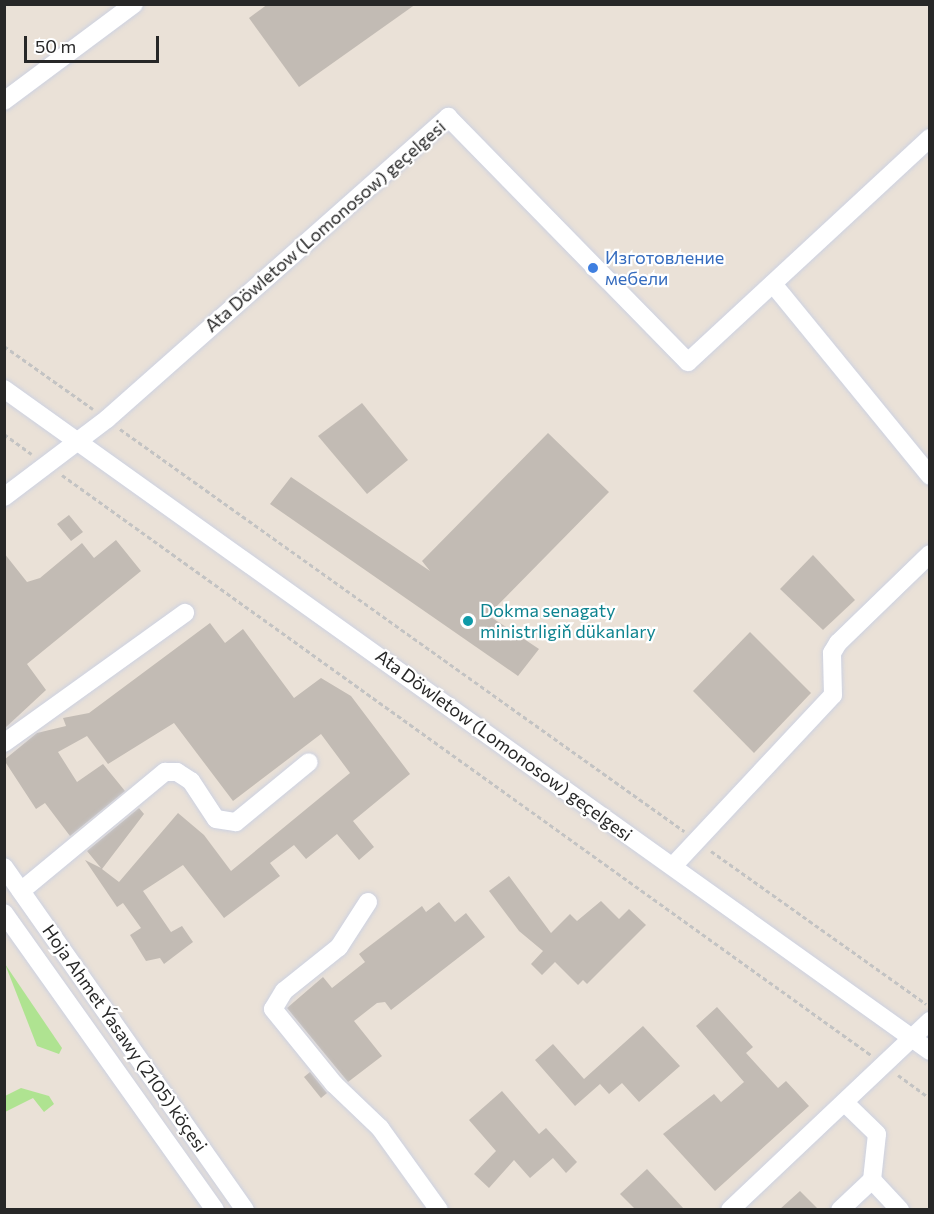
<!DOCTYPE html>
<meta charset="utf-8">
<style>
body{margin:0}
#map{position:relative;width:934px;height:1214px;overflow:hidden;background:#eae1d7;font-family:Commissioner,sans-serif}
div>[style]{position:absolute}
.green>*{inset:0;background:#afe391}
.building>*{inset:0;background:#c2bbb4}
.path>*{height:3px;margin-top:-1.5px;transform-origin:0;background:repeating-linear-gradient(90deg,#c3c3c3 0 4.5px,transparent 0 7.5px)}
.roads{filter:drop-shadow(0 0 2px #ccd1e1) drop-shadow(0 0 2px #ccd1e1)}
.minor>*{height:18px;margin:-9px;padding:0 9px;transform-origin:9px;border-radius:9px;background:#fff}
.dots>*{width:16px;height:16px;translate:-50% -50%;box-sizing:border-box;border:3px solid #fff;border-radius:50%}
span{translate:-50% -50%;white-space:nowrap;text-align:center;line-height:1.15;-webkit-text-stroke:4.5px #fff;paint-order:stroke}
.street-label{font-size:18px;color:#272727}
.shop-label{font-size:18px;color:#366cbe}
.left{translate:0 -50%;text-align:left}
.culture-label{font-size:18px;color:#0d838f}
.frame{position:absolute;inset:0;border:6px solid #272727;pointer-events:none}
.scale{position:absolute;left:24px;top:36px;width:135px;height:27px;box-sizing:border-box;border:3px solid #272727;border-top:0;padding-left:8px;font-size:18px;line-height:21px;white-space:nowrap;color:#272727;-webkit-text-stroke:4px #fff;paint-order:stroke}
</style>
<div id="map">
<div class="green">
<i style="clip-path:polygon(5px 964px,62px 1048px,59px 1054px,37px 1046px)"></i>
<i style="clip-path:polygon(21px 1088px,49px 1096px,54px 1104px,44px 1112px,33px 1098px,5px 1112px,5px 1096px)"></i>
</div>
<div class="building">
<i style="clip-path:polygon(268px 4px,416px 4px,299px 87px,249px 18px)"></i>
<i style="clip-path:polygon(362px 403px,408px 460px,367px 494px,318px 436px)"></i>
<i style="clip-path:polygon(548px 433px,609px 492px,488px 615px,539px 649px,518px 676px,270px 504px,291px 477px,430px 571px,422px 561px)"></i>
<i style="clip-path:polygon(69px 515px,83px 532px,71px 541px,57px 524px)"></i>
<i style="clip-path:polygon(116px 540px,141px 571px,27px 664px,46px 690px,4px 729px,4px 553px,27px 582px,40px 578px,82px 543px,94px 558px)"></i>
<i style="clip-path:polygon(813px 555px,855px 600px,823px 630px,780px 589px)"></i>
<i style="clip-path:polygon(210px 623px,225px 643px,243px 629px,294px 698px,321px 678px,351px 696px,410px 774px,353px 821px,374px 847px,359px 860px,337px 834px,306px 859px,294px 845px,270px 863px,280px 876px,224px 918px,183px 865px,143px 891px,171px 932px,182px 926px,193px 942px,164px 964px,160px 958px,146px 961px,130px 935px,141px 928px,123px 903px,117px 907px,85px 860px,101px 868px,87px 851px,139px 808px,144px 814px,102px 869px,119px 882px,178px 813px,204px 835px,231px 871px,350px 773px,321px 734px,233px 801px,174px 723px,108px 764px,87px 736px,58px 752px,77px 782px,103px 764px,125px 791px,70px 836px,45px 803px,36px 809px,4px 760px,37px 733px,66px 726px,63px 718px,89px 713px)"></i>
<i style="clip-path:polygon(750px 632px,811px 693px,754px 753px,693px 691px)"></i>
<i style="clip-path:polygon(509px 876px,551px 933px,570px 914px,577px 921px,601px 901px,619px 919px,629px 909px,646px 925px,587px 984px,583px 980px,578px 985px,555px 962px,542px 975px,531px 964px,543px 951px,519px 931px,489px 891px)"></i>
<i style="clip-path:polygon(439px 902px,455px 922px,466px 913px,485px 937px,391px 1010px,385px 1002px,377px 1003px,354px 1021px,382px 1056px,348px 1082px,287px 1008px,323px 977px,332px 988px,365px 962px,359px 954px,422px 906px,426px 912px)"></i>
<i style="clip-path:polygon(717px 1007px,753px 1047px,746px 1053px,778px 1088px,786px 1081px,809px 1106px,715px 1191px,663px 1134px,714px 1094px,721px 1102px,744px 1082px,696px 1026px)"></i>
<i style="clip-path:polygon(643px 1026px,680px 1066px,639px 1102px,622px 1083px,609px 1094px,600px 1084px,575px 1106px,535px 1060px,553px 1044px,584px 1079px)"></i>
<i style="clip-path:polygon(310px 1072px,327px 1093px,321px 1098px,304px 1077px)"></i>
<i style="clip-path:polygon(502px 1091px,539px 1134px,546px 1128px,577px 1162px,566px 1173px,553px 1158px,530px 1178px,514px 1160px,489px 1188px,474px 1174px,496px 1151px,469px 1120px)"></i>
<i style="clip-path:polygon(647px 1169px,684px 1209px,635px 1209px,620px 1194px)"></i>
<i style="clip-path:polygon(800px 1191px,818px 1209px,780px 1209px)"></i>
</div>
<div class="path">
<i style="left:4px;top:346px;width:109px;rotate:35.3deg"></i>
<i style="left:120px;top:429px;width:693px;rotate:35.48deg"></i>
<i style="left:4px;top:434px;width:34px;rotate:36deg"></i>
<i style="left:62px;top:475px;width:995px;rotate:35.64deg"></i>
<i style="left:711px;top:851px;width:264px;rotate:35.4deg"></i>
<i style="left:898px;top:1075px;width:39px;rotate:36deg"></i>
</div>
<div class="roads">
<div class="minor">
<i style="left:4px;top:101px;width:162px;rotate:-36.7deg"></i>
<i style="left:773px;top:284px;width:248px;rotate:50.7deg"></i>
<i style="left:4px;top:389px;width:1138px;rotate:35.56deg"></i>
<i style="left:4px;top:497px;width:129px;rotate:-37.1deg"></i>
<i style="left:107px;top:419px;width:456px;rotate:-41.5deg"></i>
<i style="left:448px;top:117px;width:343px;rotate:45.6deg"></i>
<i style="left:688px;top:362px;width:330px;rotate:-42.8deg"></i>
<i style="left:4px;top:743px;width:223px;rotate:-35.7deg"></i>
<i style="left:673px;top:866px;width:234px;rotate:-46.9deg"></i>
<i style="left:833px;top:695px;width:42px;rotate:-91.4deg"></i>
<i style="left:832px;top:653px;width:12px;rotate:-59deg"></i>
<i style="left:838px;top:643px;width:128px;rotate:-44.1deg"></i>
<i style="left:4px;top:867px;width:419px;rotate:54.9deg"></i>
<i style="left:21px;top:891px;width:187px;rotate:-39.6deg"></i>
<i style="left:165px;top:772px;width:12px"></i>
<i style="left:177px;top:772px;width:17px;rotate:33deg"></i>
<i style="left:191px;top:781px;width:45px;rotate:56.7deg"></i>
<i style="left:216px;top:819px;width:20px;rotate:9deg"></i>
<i style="left:236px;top:822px;width:94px;rotate:-39.4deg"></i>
<i style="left:368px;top:902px;width:54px;rotate:122.8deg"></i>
<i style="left:339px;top:947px;width:70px;rotate:141.3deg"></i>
<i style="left:284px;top:991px;width:21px;rotate:121deg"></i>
<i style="left:273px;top:1009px;width:97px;rotate:50.9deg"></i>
<i style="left:334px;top:1084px;width:64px;rotate:43.7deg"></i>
<i style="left:380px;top:1128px;width:101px;rotate:54.3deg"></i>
<i style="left:4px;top:913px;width:364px;rotate:54.6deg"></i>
<i style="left:872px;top:1180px;width:41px;rotate:47deg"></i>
<i style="left:730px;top:1210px;width:275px;rotate:-43.4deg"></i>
<i style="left:840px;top:1210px;width:44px;rotate:-43.2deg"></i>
<i style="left:872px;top:1180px;width:46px;rotate:-83.8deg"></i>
<i style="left:877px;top:1134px;width:43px;rotate:-135.9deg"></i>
</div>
</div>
<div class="dots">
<i style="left:593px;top:268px;background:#3f7fe0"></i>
<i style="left:468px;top:621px;background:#0f9aa8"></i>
</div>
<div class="street-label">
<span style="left:325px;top:226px;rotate:-41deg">Ata Döwletow (Lomonosow) geçelgesi</span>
<span style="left:504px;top:745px;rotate:36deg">Ata Döwletow (Lomonosow) geçelgesi</span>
<span style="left:125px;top:1038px;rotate:55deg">Hoja Ahmet Ýasawy (2105) köçesi</span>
</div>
<div class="shop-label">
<span class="left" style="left:605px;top:268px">Изготовление<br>мебели</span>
</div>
<div class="culture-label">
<span class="left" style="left:480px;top:621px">Dokma senagaty<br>ministrligiň dükanlary</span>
</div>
<div class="frame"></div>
<div class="scale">50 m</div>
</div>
